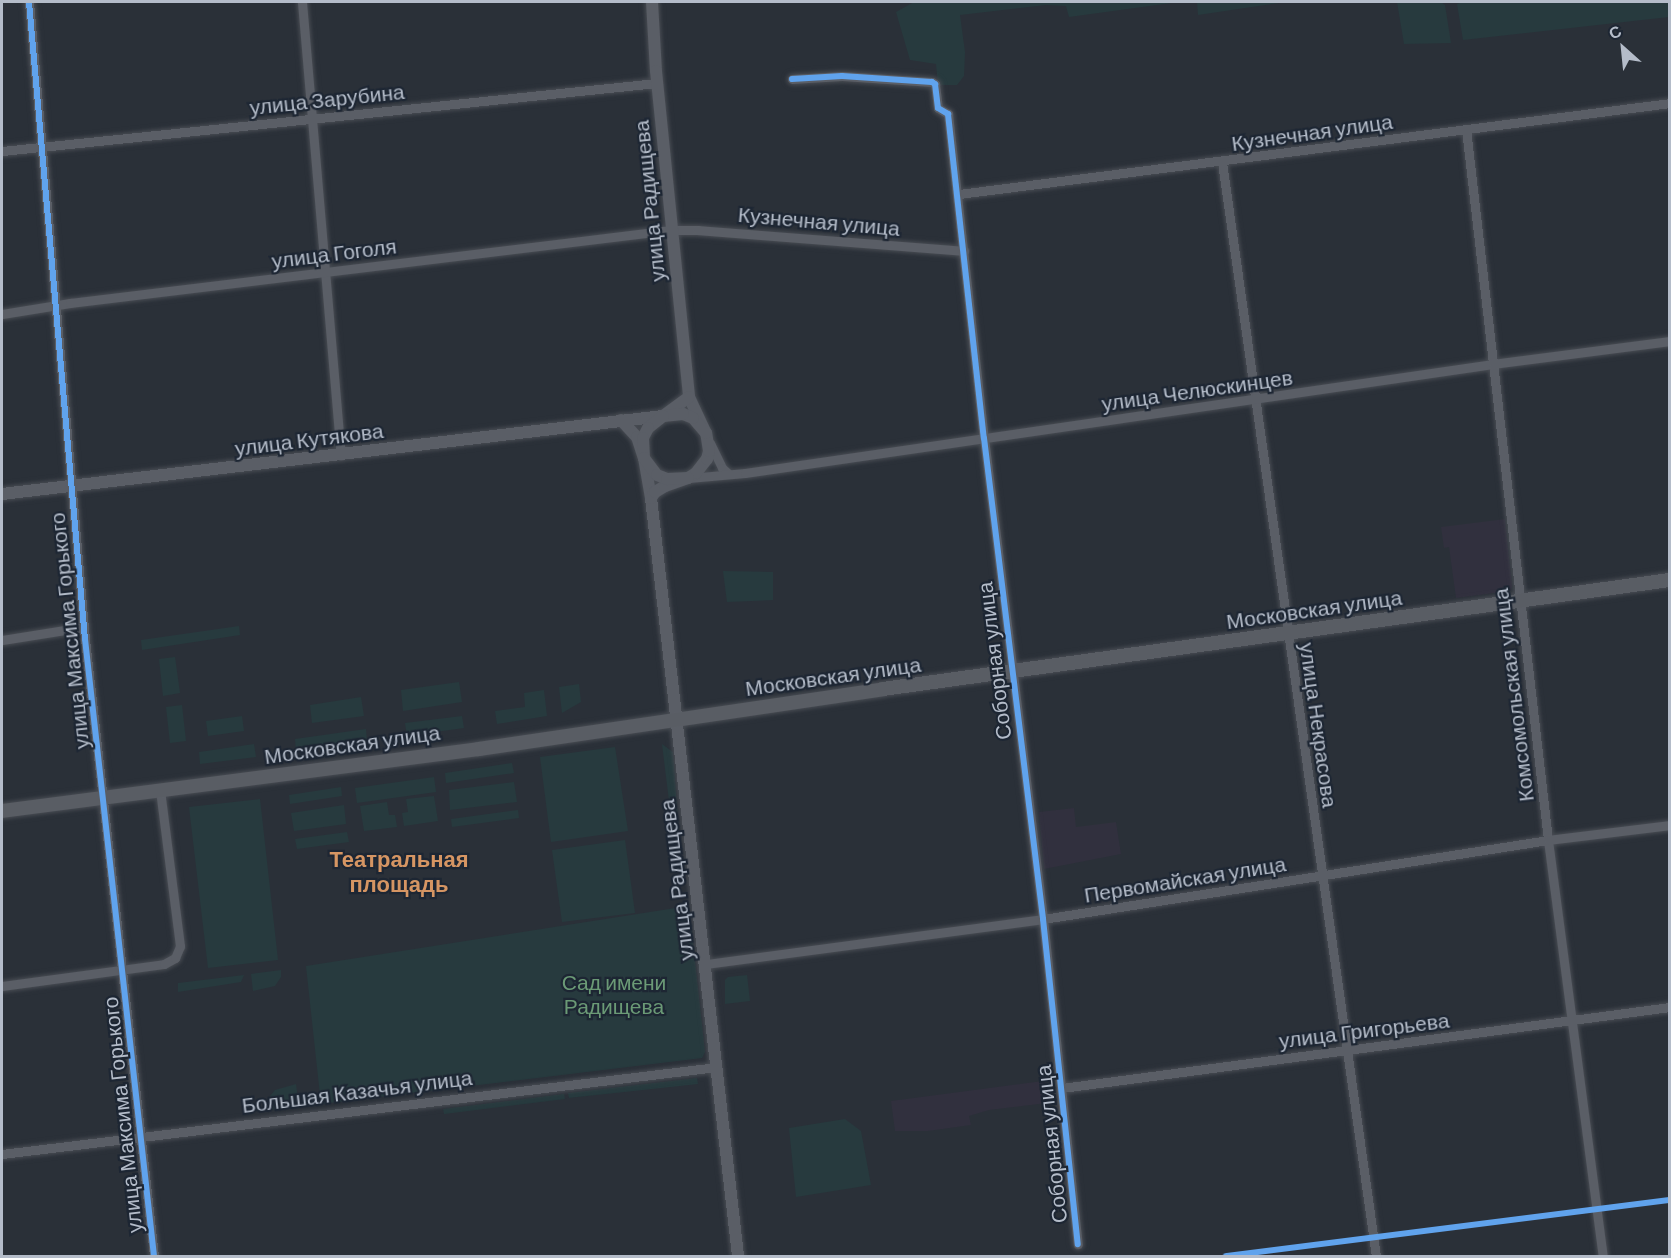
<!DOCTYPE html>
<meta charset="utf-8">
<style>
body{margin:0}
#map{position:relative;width:1671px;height:1258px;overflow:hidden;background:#2a3038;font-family:Barlow,sans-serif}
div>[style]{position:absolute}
.medical>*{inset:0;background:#31303e}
.green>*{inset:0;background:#273a3e}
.roads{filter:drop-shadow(0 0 2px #484c53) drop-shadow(0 0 2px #484c53)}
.minor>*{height:9px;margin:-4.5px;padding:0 4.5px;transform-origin:4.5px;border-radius:4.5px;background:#5a5e66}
.tertiary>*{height:12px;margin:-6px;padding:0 6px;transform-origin:6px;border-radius:6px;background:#5a5e66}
.secondary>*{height:14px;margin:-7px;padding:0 7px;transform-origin:7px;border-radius:7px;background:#595d64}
.cycleway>*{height:6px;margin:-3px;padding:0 3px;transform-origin:3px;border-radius:3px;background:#60a3ed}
span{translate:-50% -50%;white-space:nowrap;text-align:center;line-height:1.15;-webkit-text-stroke:4.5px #1d2633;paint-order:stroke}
.street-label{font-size:21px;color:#b4bcc9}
.park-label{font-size:21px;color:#6b9a76}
.neighbourhood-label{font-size:22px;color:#d59563;font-weight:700}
.frame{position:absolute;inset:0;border:3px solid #b4bcc9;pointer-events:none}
.north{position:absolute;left:1593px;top:18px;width:60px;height:60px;-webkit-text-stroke:4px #1d2633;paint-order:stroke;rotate:333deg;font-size:16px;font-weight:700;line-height:24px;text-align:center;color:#b4bcc9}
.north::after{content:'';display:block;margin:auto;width:21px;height:27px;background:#b4bcc9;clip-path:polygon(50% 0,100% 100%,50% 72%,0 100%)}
</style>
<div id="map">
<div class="medical">
<i style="clip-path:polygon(1505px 519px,1512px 587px,1510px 591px,1456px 598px,1449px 547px,1444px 548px,1441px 527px)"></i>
<i style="clip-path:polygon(1074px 808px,1076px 827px,1116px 822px,1121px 854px,1044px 869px,1039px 812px)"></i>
<i style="clip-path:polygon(1043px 1081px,1047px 1103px,989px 1110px,969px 1116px,971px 1125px,928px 1131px,895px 1131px,891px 1101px)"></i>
</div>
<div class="green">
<i style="clip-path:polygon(914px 2px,1179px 2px,1069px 17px,1066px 6px,1046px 5px,960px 15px,965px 52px,964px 76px,957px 85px,938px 85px,936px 64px,910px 60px,896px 12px)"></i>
<i style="clip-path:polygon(1197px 2px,1286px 2px,1198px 15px)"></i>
<i style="clip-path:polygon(1397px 2px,1441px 2px,1445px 5px,1451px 43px,1404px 44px)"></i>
<i style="clip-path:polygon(1462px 2px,1669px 2px,1669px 17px,1463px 40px,1457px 4px)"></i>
<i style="clip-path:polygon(723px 571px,773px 572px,773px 600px,727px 602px)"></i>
<i style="clip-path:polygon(239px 626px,240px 635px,142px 650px,141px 640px)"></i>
<i style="clip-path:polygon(175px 657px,180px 693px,163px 696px,159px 659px)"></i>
<i style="clip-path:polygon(459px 682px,462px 702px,403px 711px,401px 690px)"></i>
<i style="clip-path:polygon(579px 684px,581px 702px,562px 713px,559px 687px)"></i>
<i style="clip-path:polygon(544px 690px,547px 716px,497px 724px,495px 711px,525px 707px,524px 693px)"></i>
<i style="clip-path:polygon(361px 697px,364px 716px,312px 723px,310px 705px)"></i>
<i style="clip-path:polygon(182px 705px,186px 741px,170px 743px,166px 707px)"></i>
<i style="clip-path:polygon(242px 716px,244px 731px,208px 736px,206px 721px)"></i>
<i style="clip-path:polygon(462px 716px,464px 728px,407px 736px,405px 723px)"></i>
<i style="clip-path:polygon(366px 729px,367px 742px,296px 751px,295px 739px)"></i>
<i style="clip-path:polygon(254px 744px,256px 757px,200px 764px,199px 752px)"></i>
<i style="clip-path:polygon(662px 744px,673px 752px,679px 832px,673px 833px)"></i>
<i style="clip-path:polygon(615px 747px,628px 831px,551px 842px,540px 757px)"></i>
<i style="clip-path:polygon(512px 763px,514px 773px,446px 783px,445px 773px)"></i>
<i style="clip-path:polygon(434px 777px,436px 792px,357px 803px,355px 788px)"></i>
<i style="clip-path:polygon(514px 782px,517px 802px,450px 810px,449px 790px)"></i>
<i style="clip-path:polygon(341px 787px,342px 796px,290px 804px,289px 795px)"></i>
<i style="clip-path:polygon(434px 796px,438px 821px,404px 826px,402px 813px,408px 812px,406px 799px)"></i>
<i style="clip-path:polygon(260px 799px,278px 960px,208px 968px,189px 807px)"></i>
<i style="clip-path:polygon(387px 802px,389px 815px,395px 815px,397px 827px,364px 831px,360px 806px)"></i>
<i style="clip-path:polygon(344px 805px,346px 824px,294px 831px,291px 813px)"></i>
<i style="clip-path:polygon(518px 810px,519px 818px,452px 827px,451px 819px)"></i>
<i style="clip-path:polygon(347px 832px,349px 842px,297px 849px,295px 839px)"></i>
<i style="clip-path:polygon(625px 840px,635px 913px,562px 922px,552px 850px)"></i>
<i style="clip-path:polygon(682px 907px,690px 915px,705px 1052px,702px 1058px,321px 1104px,306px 966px)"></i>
<i style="clip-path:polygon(281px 970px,281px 977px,275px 986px,253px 991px,251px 974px)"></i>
<i style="clip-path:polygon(244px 975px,241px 982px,178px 992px,178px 983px)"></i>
<i style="clip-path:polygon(747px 975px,750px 1001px,725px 1004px,725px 980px,728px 977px)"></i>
<i style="clip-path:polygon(697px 1078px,698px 1084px,569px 1098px,568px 1093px)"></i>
<i style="clip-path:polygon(296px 1084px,299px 1107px,268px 1110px,270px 1096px,275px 1090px)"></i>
<i style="clip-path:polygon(564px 1094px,565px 1099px,444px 1114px,443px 1109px)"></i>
<i style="clip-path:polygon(845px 1119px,861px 1131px,871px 1185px,796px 1197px,789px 1128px)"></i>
</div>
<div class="roads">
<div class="minor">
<i style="left:29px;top:2px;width:639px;rotate:84.98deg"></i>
<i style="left:85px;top:639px;width:621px;rotate:83.62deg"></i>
<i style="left:302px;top:2px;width:455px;rotate:85.1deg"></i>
<i style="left:792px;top:79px;width:50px;rotate:-3.4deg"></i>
<i style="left:842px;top:76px;width:90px;rotate:3.8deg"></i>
<i style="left:932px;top:82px;width:4px;rotate:34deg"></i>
<i style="left:935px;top:84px;width:24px;rotate:83deg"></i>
<i style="left:938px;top:108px;width:12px;rotate:31deg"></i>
<i style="left:948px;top:114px;width:326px;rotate:83.7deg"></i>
<i style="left:984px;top:438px;width:485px;rotate:83deg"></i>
<i style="left:1043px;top:919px;width:327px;rotate:83.9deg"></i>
<i style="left:1466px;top:129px;width:716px;rotate:83.42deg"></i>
<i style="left:1548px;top:840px;width:420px;rotate:82.5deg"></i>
<i style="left:2px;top:151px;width:659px;rotate:-5.93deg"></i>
<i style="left:1222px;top:162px;width:1105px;rotate:81.99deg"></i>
<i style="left:959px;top:194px;width:717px;rotate:-7.29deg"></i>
<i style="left:2px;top:314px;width:69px;rotate:-9.2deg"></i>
<i style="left:70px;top:303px;width:605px;rotate:-6.93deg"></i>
<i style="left:671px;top:230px;width:27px"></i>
<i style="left:698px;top:230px;width:267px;rotate:4.5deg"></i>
<i style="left:710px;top:443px;width:28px;rotate:64deg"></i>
<i style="left:722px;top:468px;width:9px;rotate:41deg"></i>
<i style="left:689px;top:478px;width:56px;rotate:-5.1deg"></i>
<i style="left:745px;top:473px;width:756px;rotate:-8.29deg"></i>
<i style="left:1493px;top:364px;width:178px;rotate:-7.4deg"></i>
<i style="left:2px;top:640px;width:83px;rotate:-9deg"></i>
<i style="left:706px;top:964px;width:340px;rotate:-7.6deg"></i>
<i style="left:1043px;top:919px;width:511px;rotate:-8.89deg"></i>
<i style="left:1548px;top:840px;width:123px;rotate:-7deg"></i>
<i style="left:2px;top:986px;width:163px;rotate:-7.7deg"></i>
<i style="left:164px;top:964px;width:13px;rotate:-29deg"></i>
<i style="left:175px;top:958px;width:13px;rotate:-67deg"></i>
<i style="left:180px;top:946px;width:157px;rotate:-97.3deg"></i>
<i style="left:1062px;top:1088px;width:613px;rotate:-7.59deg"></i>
<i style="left:2px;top:1154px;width:720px;rotate:-6.94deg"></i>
</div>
<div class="tertiary">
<i style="left:652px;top:2px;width:69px;rotate:86.7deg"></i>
<i style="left:656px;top:71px;width:328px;rotate:84.2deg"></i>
<i style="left:689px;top:397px;width:40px;rotate:65deg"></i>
<i style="left:621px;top:420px;width:23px;rotate:47deg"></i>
<i style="left:637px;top:437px;width:22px;rotate:72deg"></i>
<i style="left:644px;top:458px;width:41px;rotate:80.1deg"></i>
<i style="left:651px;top:498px;width:763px;rotate:83.45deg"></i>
<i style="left:2px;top:494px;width:666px;rotate:-6.73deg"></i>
<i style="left:663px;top:416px;width:32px;rotate:-36deg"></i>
<i style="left:651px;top:498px;width:7px;rotate:-56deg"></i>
<i style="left:655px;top:492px;width:12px;rotate:-31deg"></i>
<i style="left:665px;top:486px;width:24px;rotate:-19deg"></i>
<i style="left:688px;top:478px;width:9px;rotate:-32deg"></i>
<i style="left:696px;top:473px;width:18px;rotate:-52deg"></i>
<i style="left:707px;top:459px;width:8px;rotate:-76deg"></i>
<i style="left:709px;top:451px;width:18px;rotate:-99deg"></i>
<i style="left:706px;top:433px;width:20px;rotate:-131deg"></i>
<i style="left:693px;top:418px;width:11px;rotate:-158deg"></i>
<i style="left:683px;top:414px;width:20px;rotate:174deg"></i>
<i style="left:663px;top:416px;width:19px;rotate:141deg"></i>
<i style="left:648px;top:428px;width:11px;rotate:117deg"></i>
<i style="left:643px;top:438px;width:20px;rotate:87deg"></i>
<i style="left:644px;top:458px;width:21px;rotate:53deg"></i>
<i style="left:657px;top:475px;width:11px;rotate:22deg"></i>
<i style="left:667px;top:479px;width:21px;rotate:-3deg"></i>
</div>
<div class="secondary">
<i style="left:2px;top:811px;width:481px;rotate:-7.4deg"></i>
<i style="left:479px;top:749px;width:408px;rotate:-8.4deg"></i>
<i style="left:883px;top:689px;width:795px;rotate:-7.89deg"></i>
</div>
</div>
<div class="cycleway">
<i style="left:29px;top:2px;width:639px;rotate:84.98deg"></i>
<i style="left:85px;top:639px;width:621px;rotate:83.62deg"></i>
<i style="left:792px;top:79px;width:50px;rotate:-3.4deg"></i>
<i style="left:842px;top:76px;width:90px;rotate:3.8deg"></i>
<i style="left:932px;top:82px;width:4px;rotate:34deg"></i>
<i style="left:935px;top:84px;width:24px;rotate:83deg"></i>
<i style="left:938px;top:108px;width:12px;rotate:31deg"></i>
<i style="left:948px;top:114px;width:326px;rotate:83.7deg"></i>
<i style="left:984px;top:438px;width:485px;rotate:83deg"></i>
<i style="left:1043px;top:919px;width:327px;rotate:83.9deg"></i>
<i style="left:1226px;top:1256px;width:448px;rotate:-7.2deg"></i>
</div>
<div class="street-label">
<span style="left:327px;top:99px;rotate:-6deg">улица Зарубина</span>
<span style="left:1312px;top:132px;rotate:-8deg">Кузнечная улица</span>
<span style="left:649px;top:201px;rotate:-96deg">улица Радищева</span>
<span style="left:819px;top:221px;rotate:5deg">Кузнечная улица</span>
<span style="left:334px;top:253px;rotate:-7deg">улица Гоголя</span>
<span style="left:1197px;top:390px;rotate:-8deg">улица Челюскинцев</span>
<span style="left:309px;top:439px;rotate:-7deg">улица Кутякова</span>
<span style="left:1314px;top:609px;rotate:-8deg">Московская улица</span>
<span style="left:69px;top:631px;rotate:-96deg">улица Максима Горького</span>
<span style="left:994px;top:661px;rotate:-97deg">Соборная улица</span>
<span style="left:833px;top:676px;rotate:-8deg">Московская улица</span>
<span style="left:1513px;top:695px;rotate:-97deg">Комсомольская улица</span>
<span style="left:1319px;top:725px;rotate:82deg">улица Некрасова</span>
<span style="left:352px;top:744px;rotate:-8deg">Московская улица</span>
<span style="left:1185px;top:879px;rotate:-9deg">Первомайская улица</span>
<span style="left:676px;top:880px;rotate:-97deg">улица Радищева</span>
<span style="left:1364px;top:1030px;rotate:-7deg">улица Григорьева</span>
<span style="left:357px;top:1091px;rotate:-7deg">Большая Казачья улица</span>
<span style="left:122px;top:1115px;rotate:-96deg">улица Максима Горького</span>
<span style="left:1051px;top:1144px;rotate:-96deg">Соборная улица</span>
</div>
<div class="park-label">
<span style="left:614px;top:994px">Сад имени<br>Радищева</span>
</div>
<div class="neighbourhood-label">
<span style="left:399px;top:871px">Театральная<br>площадь</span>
</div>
<div class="frame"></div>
<div class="north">С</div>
</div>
